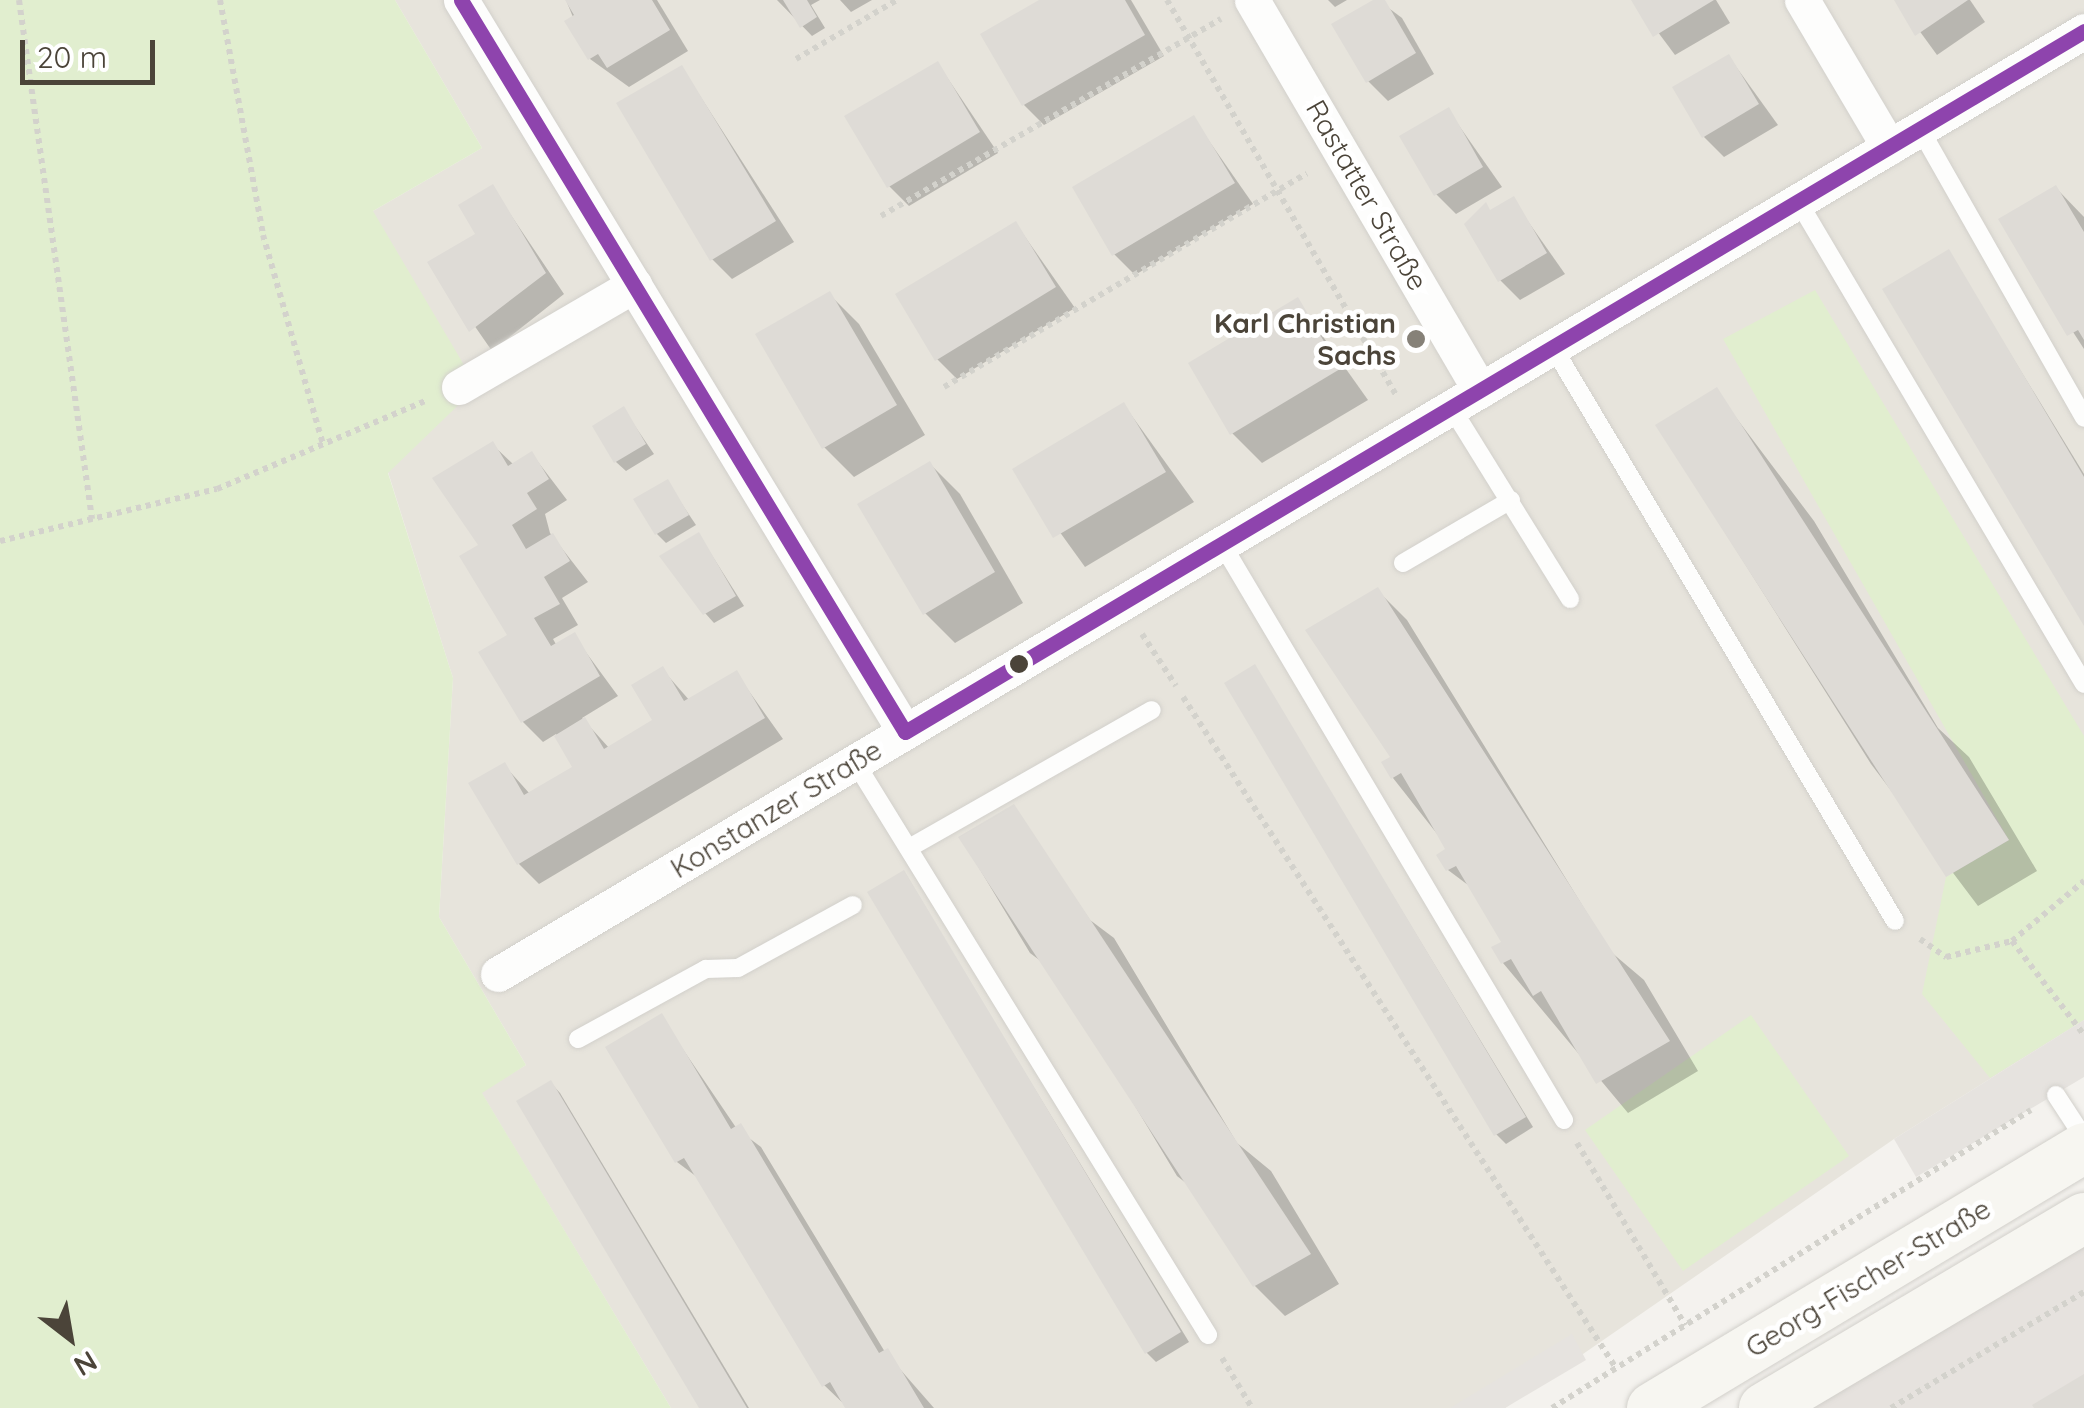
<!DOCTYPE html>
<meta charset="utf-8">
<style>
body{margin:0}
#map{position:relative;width:2084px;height:1408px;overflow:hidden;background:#f4f2ee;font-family:Quicksand,sans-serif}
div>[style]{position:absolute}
.residential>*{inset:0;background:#e7e4dc}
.industrial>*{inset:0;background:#e6e2de}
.green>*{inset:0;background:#e1eecf}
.parking>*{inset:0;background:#e6e3df}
.shadow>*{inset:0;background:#0003}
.building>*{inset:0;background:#dedbd6}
.path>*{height:6px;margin-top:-3px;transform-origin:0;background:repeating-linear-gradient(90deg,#d3d2cc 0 5px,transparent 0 10px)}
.roads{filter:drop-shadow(0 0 2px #d2d0cb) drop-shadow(0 0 2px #d2d0cb)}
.lane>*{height:18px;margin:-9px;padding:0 9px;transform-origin:9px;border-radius:9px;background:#fdfdfc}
.street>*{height:35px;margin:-17.5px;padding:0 17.5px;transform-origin:17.5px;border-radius:17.5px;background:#fdfdfc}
.secondary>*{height:50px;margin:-25px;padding:0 25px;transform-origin:25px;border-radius:25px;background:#f7f6f1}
.bus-1>*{height:15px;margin:-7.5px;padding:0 7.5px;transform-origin:7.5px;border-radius:7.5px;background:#8e44ad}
.dots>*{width:28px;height:28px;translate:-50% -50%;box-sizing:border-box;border:5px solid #fff;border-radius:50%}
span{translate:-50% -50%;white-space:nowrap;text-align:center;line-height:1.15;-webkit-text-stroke:10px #fff;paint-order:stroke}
.street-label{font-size:28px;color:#4b4439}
.poi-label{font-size:28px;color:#4b4439;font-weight:700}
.right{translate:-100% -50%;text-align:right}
.north{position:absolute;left:20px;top:1288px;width:100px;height:100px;-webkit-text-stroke:8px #fff;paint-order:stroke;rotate:149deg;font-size:28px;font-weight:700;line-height:40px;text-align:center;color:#4b4439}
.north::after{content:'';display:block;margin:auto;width:35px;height:45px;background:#4b4439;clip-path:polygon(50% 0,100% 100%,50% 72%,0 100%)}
.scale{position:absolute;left:20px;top:40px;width:135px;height:45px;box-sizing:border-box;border:5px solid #4b4439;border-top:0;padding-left:12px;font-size:30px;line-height:35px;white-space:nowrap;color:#4b4439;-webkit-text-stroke:8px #fff;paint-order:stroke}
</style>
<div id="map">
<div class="residential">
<i style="clip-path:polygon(395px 0,2084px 0,2084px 1020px,1894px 1139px,1505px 1408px,671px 1408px,481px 1092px,526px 1065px,439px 917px,453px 678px,388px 472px,373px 211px,482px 148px)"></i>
</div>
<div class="industrial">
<i style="clip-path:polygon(2084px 1218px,2084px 1408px,1764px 1408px)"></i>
</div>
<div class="green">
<i style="clip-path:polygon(0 0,395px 0,482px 148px,373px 211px,477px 387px,388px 473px,453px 678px,439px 917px,526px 1065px,482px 1093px,671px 1408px,0 1408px)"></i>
<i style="clip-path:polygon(1815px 290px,2084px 736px,2084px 1020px,1990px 1078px,1922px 994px,1946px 877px,2009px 840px,1723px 339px)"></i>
<i style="clip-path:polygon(1751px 1015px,1849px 1156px,1683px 1271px,1585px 1130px)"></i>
</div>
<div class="parking">
<i style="clip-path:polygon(2084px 1020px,2084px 1077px,1916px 1177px,1894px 1139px)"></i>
<i style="clip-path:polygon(1572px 1334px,1586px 1360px,1505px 1408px,1450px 1408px)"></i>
</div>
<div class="shadow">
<i style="clip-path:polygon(566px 0,657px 0,688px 51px,629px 87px,590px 59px)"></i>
<i style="clip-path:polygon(777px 0,820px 0,811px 5px,825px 28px,812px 36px)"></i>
<i style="clip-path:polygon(840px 0,872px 0,851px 12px)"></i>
<i style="clip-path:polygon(1044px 0,1131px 0,1164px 56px,1044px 125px,1024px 105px)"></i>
<i style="clip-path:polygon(1328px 0,1347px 0,1335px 7px)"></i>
<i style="clip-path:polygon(1378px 0,1402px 18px,1434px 74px,1388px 101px,1368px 81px)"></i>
<i style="clip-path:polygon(1634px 0,1716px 0,1730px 23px,1675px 55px)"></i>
<i style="clip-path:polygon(1897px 0,1970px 0,1985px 22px,1937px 55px)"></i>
<i style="clip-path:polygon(1729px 57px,1778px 125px,1724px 157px,1704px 137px)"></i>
<i style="clip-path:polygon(938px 64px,998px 153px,909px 206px,889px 186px)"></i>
<i style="clip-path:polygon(682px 68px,794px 242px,732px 279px,712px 259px)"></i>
<i style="clip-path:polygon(1448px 110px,1502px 187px,1456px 214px,1436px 194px)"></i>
<i style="clip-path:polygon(1193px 118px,1253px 204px,1135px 275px,1114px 254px)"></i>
<i style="clip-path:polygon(492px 187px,564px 294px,492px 351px,431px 263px,478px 234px)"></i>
<i style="clip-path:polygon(2056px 188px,2084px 217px,2084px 349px,2001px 220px)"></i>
<i style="clip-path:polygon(1513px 200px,1565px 274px,1520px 300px,1500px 280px,1492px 212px)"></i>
<i style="clip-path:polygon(1016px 224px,1075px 308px,957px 379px,937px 359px)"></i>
<i style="clip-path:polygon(1948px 252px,2084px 474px,2084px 622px)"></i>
<i style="clip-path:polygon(829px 294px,859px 324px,925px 435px,854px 477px,824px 447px)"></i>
<i style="clip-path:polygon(1297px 300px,1368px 400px,1262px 463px,1232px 433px)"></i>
<i style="clip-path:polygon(1716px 391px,1814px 521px,1938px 728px,1969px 757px,2037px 871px,1978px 906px,1871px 764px,1658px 426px)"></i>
<i style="clip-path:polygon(1124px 405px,1194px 502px,1085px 567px,1015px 470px)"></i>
<i style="clip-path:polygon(624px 410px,654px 454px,626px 471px,616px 462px)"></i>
<i style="clip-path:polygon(493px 445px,514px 465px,532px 454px,567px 500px,545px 514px,550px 533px,588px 582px,562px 598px,578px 625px,553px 639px,557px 646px,574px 636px,618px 696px,582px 718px,610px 749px,655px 721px,662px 669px,690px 701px,736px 673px,783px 739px,539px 884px,519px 864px,504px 765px,530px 794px,575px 768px,556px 734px,543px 742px,523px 722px,510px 636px,481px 546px)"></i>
<i style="clip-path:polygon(930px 464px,960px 494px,1023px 603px,955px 643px,925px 613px)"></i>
<i style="clip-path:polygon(667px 482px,696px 525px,666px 543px,657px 534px)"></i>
<i style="clip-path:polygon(699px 535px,744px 606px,714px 623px,705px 613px)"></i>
<i style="clip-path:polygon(1378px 591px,1407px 620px,1611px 952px,1644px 980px,1698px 1071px,1628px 1113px,1503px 963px,1505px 943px,1472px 888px,1448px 870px,1449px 849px,1393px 778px)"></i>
<i style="clip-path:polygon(1254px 667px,1533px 1127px,1506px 1144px,1496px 1134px)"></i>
<i style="clip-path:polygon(1013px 807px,1090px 920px,1114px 938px,1237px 1143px,1271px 1171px,1339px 1284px,1285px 1316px,1255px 1286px,1200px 1194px,1177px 1176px,1054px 971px,1030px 953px,961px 838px)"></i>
<i style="clip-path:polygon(903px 873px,1189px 1342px,1156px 1362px,1146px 1352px)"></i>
<i style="clip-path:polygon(661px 1017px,737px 1129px,761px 1147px,885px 1352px,934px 1408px,848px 1408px,824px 1385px,701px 1180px,677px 1162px)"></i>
<i style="clip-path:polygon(551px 1083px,560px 1093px,749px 1408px,702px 1408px)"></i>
</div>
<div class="building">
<i style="clip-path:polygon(565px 0,652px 0,670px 30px,607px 68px,598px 54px,588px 60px,564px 21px,574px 15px)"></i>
<i style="clip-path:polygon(783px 0,807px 0,817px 17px,800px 28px)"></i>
<i style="clip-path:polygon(1039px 0,1125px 0,1145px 35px,1022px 106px,980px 34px)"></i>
<i style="clip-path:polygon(1373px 0,1385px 0,1416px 53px,1366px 83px,1331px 24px)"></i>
<i style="clip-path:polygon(1631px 0,1714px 0,1653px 37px)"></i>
<i style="clip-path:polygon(1894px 0,1968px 0,1915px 36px)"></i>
<i style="clip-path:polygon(1729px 54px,1759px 104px,1702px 138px,1672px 87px)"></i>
<i style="clip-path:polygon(938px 61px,980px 132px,887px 188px,844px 116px)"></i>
<i style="clip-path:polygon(682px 65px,776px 221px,710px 261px,616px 103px)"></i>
<i style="clip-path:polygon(1449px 107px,1483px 167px,1434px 196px,1399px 136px)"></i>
<i style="clip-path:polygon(1194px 115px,1235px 183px,1112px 256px,1072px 187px)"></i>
<i style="clip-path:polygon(493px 184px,546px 273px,469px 332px,427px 262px,475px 234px,458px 205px)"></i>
<i style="clip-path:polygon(2056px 185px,2084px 232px,2084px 340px,2078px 330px,2067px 336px,1998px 219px)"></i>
<i style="clip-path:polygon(1514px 196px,1547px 253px,1498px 282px,1464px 224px,1486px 202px,1490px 210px)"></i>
<i style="clip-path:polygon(1016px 221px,1056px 287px,935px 361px,895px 294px)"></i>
<i style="clip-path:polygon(1949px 249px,2084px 477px,2084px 626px,1882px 289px)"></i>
<i style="clip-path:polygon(830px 291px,897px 405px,822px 449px,755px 334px)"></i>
<i style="clip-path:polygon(1298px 297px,1340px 369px,1230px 435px,1188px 363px)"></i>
<i style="clip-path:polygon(1717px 387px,2009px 840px,1946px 877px,1655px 425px)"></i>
<i style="clip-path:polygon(1124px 402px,1166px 472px,1053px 538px,1012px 469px)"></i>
<i style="clip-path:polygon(624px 406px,646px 444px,614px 463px,592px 426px)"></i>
<i style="clip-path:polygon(493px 441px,508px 466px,532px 451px,549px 479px,527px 493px,537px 509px,512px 525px,526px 549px,553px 533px,570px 561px,544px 577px,560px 604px,534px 618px,551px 646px,575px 632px,600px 676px,521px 723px,478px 652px,507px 635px,459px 556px,478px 545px,432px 478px)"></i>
<i style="clip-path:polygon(930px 461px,995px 572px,923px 615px,857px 504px)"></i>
<i style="clip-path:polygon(668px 479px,689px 515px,655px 535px,633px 499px)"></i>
<i style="clip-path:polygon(699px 532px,736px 596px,703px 615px,659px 556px)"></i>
<i style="clip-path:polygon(1378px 587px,1670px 1041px,1596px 1084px,1541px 991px,1533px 996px,1511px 959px,1501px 964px,1491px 947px,1501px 942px,1456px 866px,1446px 871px,1436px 855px,1445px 849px,1428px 819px,1401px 773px,1391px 779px,1381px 762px,1390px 757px,1305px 630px)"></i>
<i style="clip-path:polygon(1255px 664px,1526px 1117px,1494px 1136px,1224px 683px)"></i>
<i style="clip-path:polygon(663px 666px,684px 701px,737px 670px,765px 718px,517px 865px,468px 783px,505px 762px,524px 795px,572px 767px,554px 736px,585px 717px,604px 749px,652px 720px,631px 685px)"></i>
<i style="clip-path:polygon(1014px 804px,1311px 1254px,1253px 1287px,958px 837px)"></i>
<i style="clip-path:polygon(904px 870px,1181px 1332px,1145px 1354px,867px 892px)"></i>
<i style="clip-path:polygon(662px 1013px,731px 1129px,741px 1123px,879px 1353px,888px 1348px,924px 1408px,845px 1408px,830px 1382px,822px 1387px,684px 1158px,675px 1163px,605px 1047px)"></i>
<i style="clip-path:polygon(551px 1080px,747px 1408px,699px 1408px,516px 1101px)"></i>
<i style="clip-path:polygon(2084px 1374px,2084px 1408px,2034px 1408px,2032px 1405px)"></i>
</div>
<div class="path">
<i style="left:19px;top:0;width:524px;rotate:81.99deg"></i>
<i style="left:220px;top:0;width:239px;rotate:79.6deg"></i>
<i style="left:263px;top:235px;width:217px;rotate:74deg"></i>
<i style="left:1167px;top:0;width:459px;rotate:59.9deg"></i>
<i style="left:796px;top:59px;width:117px;rotate:-30.3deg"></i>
<i style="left:881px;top:216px;width:393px;rotate:-30.1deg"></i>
<i style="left:944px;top:387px;width:421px;rotate:-30.5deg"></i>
<i style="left:0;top:541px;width:223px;rotate:-13.5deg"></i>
<i style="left:217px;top:489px;width:226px;rotate:-22.9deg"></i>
<i style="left:1142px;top:634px;width:62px;rotate:56.8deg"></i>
<i style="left:1183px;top:697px;width:799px;rotate:57.17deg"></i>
<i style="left:1920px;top:939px;width:32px;rotate:35deg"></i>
<i style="left:1946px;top:957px;width:68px;rotate:-13.6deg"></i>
<i style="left:2012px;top:941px;width:118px;rotate:52.5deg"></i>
<i style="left:2012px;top:941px;width:94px;rotate:-39.8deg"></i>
<i style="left:1577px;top:1143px;width:212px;rotate:59.3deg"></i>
<i style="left:1222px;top:1358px;width:58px;rotate:59deg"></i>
<i style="left:1552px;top:1408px;width:564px;rotate:-31.89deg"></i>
<i style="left:1891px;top:1408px;width:225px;rotate:-31deg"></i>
</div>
<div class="roads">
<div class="lane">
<i style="left:1920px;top:129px;width:332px;rotate:60.4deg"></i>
<i style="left:1798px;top:201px;width:561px;rotate:59.37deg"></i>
<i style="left:1553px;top:347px;width:668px;rotate:59.21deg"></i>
<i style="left:1451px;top:407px;width:226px;rotate:58.2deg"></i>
<i style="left:1222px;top:544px;width:670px;rotate:59.3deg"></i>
<i style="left:1403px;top:563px;width:125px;rotate:-30.3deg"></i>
<i style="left:855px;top:762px;width:673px;rotate:58.36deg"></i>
<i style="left:909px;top:848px;width:279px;rotate:-29.6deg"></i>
<i style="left:578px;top:1039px;width:146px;rotate:-28.7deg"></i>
<i style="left:706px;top:969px;width:32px;rotate:-2deg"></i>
<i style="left:738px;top:968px;width:131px;rotate:-28.7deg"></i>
<i style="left:2056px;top:1095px;width:51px;rotate:56.9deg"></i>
</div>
<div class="street">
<i style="left:461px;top:0;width:856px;rotate:58.76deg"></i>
<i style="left:1252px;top:0;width:452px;rotate:59.7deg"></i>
<i style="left:1802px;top:0;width:171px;rotate:59.4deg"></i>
<i style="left:459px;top:387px;width:203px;rotate:-30.2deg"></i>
<i style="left:498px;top:974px;width:1845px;rotate:-30.73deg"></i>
</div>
<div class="secondary">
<i style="left:1652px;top:1408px;width:504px;rotate:-31.04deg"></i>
<i style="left:1764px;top:1408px;width:372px;rotate:-30.7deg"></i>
</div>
</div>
<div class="bus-1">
<i style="left:461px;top:0;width:856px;rotate:58.76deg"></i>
<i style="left:905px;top:732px;width:1372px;rotate:-30.73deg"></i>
</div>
<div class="dots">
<i style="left:1416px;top:339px;background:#868178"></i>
<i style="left:1019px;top:664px;background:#4b4439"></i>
</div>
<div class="street-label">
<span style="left:1367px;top:195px;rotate:60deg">Rastatter Straße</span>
<span style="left:776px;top:809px;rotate:-31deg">Konstanzer Straße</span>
<span style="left:1868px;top:1278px;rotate:-31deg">Georg-Fischer-Straße</span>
</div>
<div class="poi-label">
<span class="right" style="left:1396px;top:339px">Karl Christian<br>Sachs</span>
</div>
<div class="north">N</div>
<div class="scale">20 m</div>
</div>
